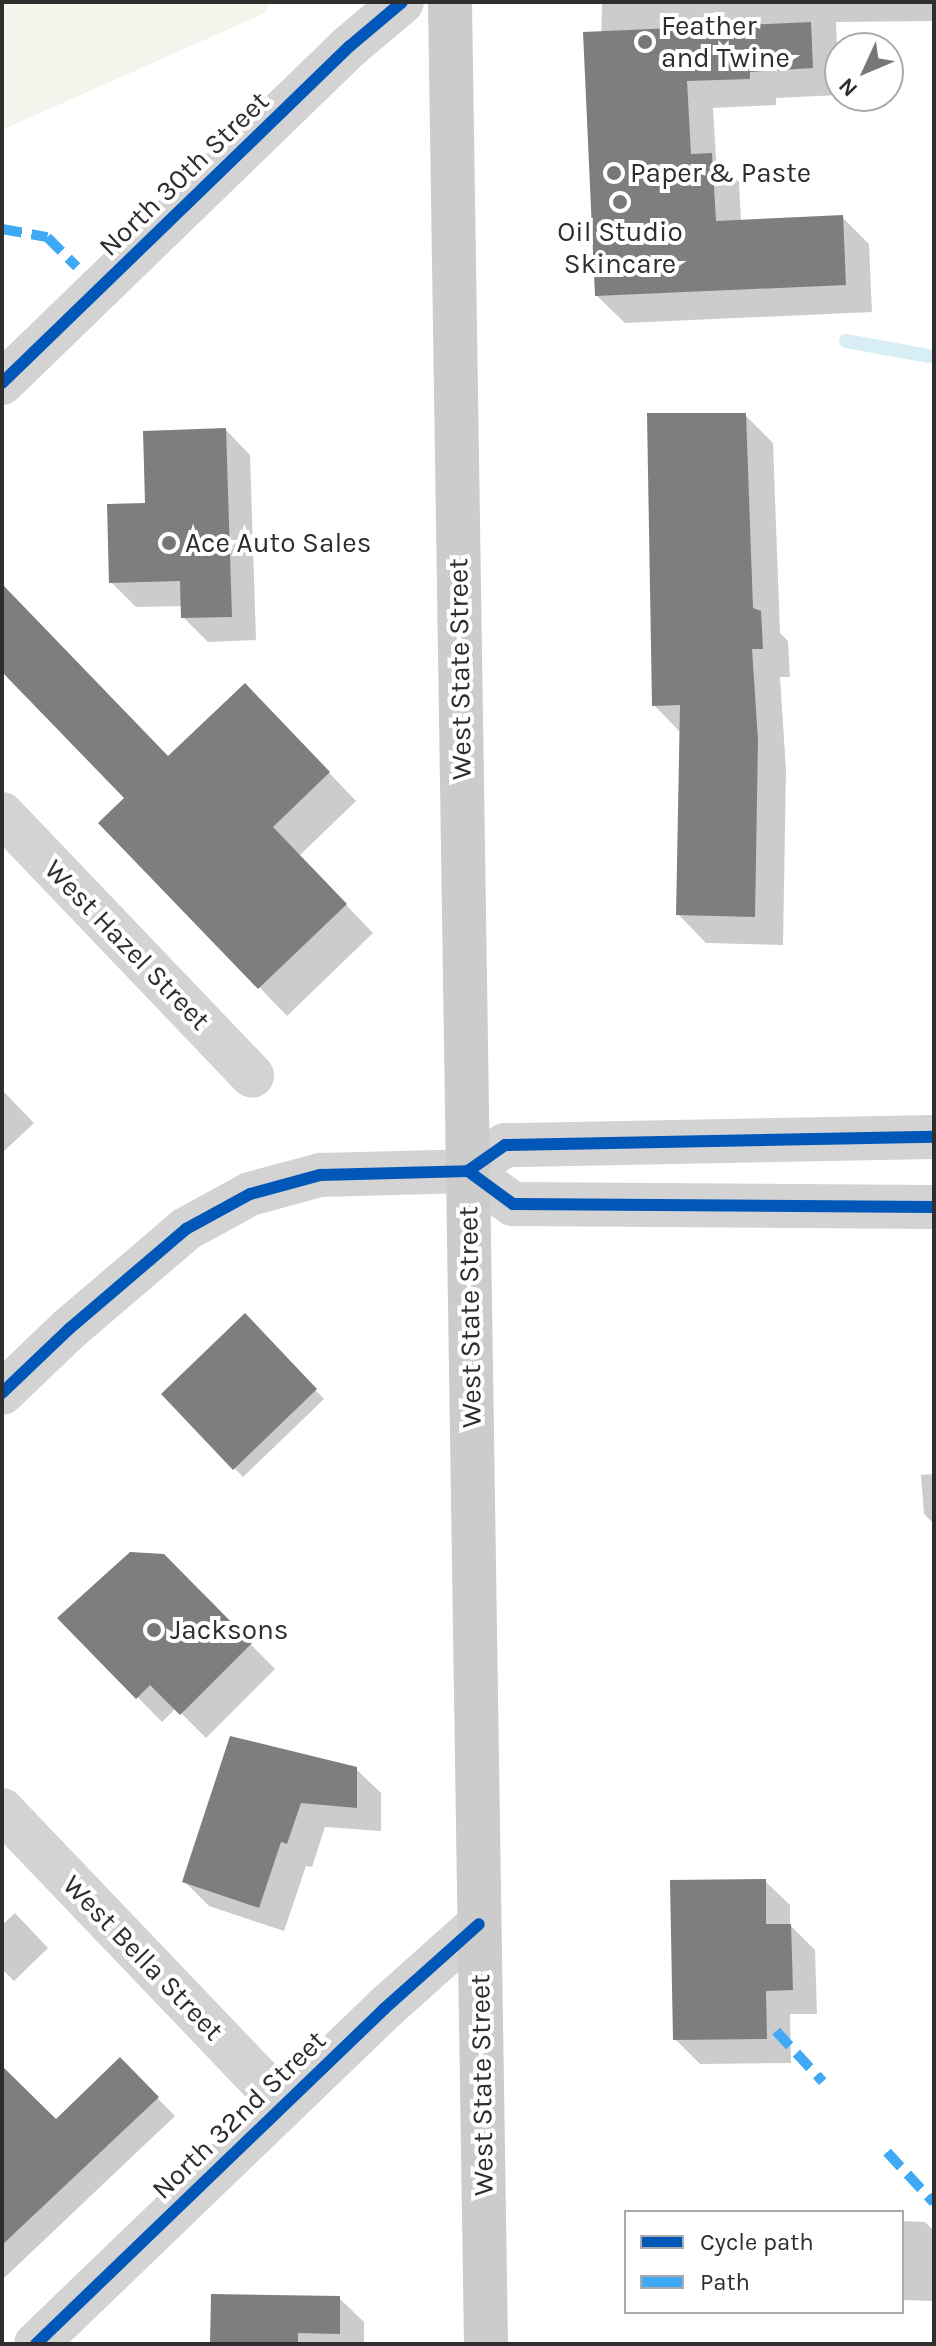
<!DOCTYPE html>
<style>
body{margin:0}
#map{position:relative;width:936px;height:2346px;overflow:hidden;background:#fff;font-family:Karla,sans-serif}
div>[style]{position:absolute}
.green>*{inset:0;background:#f2f5eb}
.shadow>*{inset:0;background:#0003}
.stream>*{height:14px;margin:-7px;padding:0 7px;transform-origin:7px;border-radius:7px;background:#d6eef4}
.building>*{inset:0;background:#7e7e7e}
.minor>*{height:44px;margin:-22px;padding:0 22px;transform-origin:22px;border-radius:22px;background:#d3d3d3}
.tertiary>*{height:44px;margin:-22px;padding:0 22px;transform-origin:22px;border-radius:22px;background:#d3d3d3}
.secondary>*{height:44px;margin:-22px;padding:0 22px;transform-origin:22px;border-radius:22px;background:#ccc}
.quiet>*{height:10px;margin-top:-5px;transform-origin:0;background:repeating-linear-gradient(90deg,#3fa9f5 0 20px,transparent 0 30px)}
.cycleway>*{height:12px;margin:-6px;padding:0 6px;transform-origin:6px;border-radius:6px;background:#0057b8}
.dots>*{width:22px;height:22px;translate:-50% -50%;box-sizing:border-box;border:4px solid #fff;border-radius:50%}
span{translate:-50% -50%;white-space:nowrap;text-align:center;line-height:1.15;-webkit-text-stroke:8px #fff;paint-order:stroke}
.poi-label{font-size:28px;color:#2e2e2e}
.left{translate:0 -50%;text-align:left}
.street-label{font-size:28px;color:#2e2e2e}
.frame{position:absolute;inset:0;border:4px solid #2e2e2e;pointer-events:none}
.legend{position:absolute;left:624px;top:2210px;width:280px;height:104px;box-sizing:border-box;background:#fff;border:2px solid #ababab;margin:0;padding:10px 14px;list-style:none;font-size:24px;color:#2e2e2e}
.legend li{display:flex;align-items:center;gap:16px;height:40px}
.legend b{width:40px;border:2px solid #ababab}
.north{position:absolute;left:824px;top:32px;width:80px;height:80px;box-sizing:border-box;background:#fff;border:2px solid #ababab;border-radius:50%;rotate:226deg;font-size:22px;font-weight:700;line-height:32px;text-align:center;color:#2e2e2e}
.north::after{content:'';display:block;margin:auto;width:28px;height:36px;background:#777;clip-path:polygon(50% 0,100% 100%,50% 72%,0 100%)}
</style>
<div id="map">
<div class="green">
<i style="clip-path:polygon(2px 2px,270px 2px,265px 13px,2px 130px)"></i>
</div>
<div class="shadow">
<i style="clip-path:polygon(602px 2px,934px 2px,934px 21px,836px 22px,839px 95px,776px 98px,776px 105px,713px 108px,716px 159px,739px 182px,741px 222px,842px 217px,869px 244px,872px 312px,625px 323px,597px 296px)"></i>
<i style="clip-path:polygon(745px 415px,773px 443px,780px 633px,788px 641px,790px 677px,780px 677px,786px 770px,783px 945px,706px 943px,678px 914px,681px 733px,654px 705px)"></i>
<i style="clip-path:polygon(226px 430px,250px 455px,256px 640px,208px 642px,183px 617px,183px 606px,136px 607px,111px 582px)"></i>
<i style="clip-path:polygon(2px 586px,169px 758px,273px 714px,356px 801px,299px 856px,373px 933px,287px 1016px,101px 823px,127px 798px,2px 667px)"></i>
<i style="clip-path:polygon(2px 1090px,34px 1123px,2px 1153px)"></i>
<i style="clip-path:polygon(245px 1316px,324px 1399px,243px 1477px,163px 1394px)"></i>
<i style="clip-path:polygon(934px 1474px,934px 1523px,933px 1523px,924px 1514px,921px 1475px)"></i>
<i style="clip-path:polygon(163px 1556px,275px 1669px,206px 1738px,176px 1708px,162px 1722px,60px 1618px)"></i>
<i style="clip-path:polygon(231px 1738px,356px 1769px,381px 1793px,381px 1831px,325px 1827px,312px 1867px,306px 1866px,284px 1931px,209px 1906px,184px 1881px)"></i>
<i style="clip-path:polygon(765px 1881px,790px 1905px,790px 1925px,815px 1950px,817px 2014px,790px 2014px,791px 2063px,700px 2064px,675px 2039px)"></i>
<i style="clip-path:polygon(15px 1913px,48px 1948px,14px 1981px,2px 1969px,2px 1925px)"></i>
<i style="clip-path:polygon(120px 2060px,175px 2116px,2px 2280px,2px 2068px,56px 2122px)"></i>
<i style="clip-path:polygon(902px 2221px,925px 2222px,934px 2231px,934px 2301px,902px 2300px)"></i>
<i style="clip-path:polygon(339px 2298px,364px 2322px,364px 2344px,212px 2344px)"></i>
</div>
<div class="stream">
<i style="left:846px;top:341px;width:89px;rotate:10.3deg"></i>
</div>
<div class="building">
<i style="clip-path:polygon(811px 22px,813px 68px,750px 72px,750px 79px,687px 81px,691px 154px,712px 153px,716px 221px,843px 215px,846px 285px,595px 296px,583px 32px)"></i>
<i style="clip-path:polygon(647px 413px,746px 413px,753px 608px,761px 611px,763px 649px,752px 649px,758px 740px,755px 917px,676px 915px,680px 705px,652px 706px)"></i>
<i style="clip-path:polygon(226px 428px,232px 617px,181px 618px,180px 581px,109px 583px,107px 504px,145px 503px,143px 431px)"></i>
<i style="clip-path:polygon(2px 584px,168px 756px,245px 683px,330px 772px,273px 827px,347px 904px,258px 989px,98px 823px,124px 798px,2px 672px)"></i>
<i style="clip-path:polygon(245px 1313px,317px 1389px,233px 1470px,161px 1394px)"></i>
<i style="clip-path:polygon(130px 1552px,164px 1554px,252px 1643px,180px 1715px,150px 1685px,136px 1699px,57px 1618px)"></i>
<i style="clip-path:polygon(230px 1736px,357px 1767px,357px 1808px,301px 1803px,287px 1844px,281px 1842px,259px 1908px,182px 1882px)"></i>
<i style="clip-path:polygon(766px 1879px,766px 1924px,791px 1924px,793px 1990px,766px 1991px,767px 2039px,673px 2040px,670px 1880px)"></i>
<i style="clip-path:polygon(120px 2057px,159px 2097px,2px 2245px,2px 2066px,56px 2119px)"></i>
<i style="clip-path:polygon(211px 2294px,340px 2296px,340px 2334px,298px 2333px,298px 2344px,210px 2344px)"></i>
</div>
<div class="minor">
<i style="left:2px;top:383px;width:484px;rotate:-44.1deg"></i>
<i style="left:350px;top:46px;width:68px;rotate:-40.2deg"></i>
<i style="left:2px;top:814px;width:362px;rotate:46.3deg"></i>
<i style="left:2px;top:1393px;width:93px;rotate:-43.7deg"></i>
<i style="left:69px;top:1329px;width:154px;rotate:-40.5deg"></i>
<i style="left:186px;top:1229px;width:73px;rotate:-28.7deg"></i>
<i style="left:250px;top:1194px;width:73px;rotate:-15.2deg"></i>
<i style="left:320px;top:1175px;width:148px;rotate:-1.5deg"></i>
<i style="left:2px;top:1810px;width:408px;rotate:46.3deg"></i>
<i style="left:36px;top:2344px;width:483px;rotate:-43.9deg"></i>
<i style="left:384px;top:2009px;width:127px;rotate:-41.8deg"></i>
</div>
<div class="tertiary">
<i style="left:934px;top:1137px;width:429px;rotate:178.9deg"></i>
<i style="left:505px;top:1145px;width:45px;rotate:144.9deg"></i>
<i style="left:468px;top:1171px;width:56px;rotate:36.3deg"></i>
<i style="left:513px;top:1204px;width:421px;rotate:0.4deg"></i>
</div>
<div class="secondary">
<i style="left:450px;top:2px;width:2342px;rotate:89.12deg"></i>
</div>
<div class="quiet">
<i style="left:2px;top:229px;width:46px;rotate:10.1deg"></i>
<i style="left:47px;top:237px;width:42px;rotate:45deg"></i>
<i style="left:776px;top:2031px;width:69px;rotate:47.3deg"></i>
<i style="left:887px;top:2152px;width:69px;rotate:47.3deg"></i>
</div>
<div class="cycleway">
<i style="left:2px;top:383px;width:484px;rotate:-44.1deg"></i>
<i style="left:350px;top:46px;width:68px;rotate:-40.2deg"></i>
<i style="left:468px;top:1171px;width:56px;rotate:36.3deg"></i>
<i style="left:513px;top:1204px;width:421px;rotate:0.4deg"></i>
<i style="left:468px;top:1171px;width:45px;rotate:-35.1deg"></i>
<i style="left:505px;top:1145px;width:429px;rotate:-1.1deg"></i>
<i style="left:2px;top:1393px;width:93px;rotate:-43.7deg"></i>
<i style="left:69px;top:1329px;width:154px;rotate:-40.5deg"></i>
<i style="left:186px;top:1229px;width:73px;rotate:-28.7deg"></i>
<i style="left:250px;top:1194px;width:73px;rotate:-15.2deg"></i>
<i style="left:320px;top:1175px;width:148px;rotate:-1.5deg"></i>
<i style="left:36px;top:2344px;width:483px;rotate:-43.9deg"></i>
<i style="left:384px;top:2009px;width:127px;rotate:-41.8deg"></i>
</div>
<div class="dots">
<i style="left:645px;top:42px;background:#777"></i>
<i style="left:614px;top:173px;background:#777"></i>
<i style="left:620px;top:202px;background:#777"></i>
<i style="left:169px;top:543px;background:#777"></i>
<i style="left:154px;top:1630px;background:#777"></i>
</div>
<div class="poi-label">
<span class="left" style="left:661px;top:42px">Feather<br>and Twine</span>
<span class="left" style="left:630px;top:173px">Paper &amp; Paste</span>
<span style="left:620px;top:248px">Oil Studio<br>Skincare</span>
<span class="left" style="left:185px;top:543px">Ace Auto Sales</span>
<span class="left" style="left:170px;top:1630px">Jacksons</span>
</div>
<div class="street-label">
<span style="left:184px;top:174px;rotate:-44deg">North 30th Street</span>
<span style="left:460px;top:669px;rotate:-91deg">West State Street</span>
<span style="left:127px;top:945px;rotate:46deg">West Hazel Street</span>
<span style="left:470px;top:1317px;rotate:-91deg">West State Street</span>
<span style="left:143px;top:1958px;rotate:46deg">West Bella Street</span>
<span style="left:482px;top:2085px;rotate:-91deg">West State Street</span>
<span style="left:239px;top:2115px;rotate:-44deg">North 32nd Street</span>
</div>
<div class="frame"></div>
<ul class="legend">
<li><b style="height:10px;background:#0057b8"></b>Cycle path</li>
<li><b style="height:10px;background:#3fa9f5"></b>Path</li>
</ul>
<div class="north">N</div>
</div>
